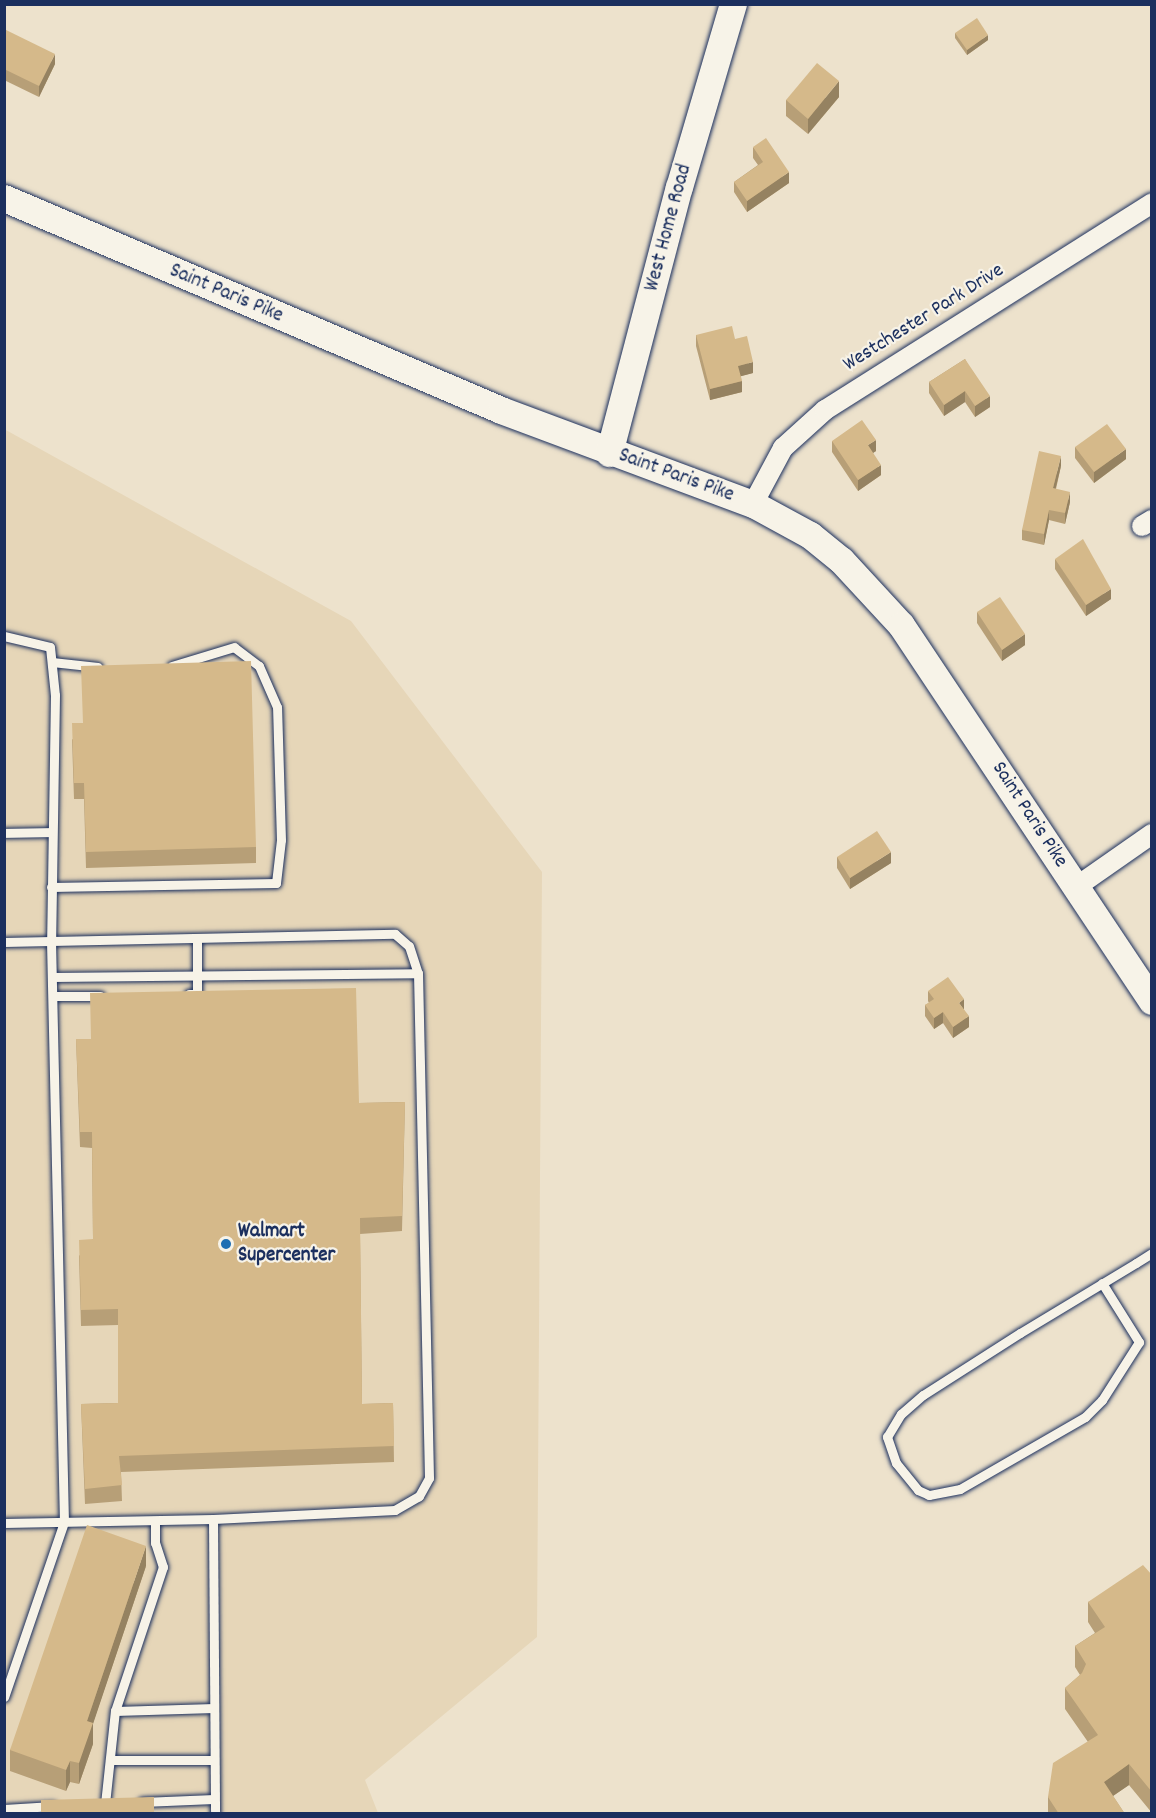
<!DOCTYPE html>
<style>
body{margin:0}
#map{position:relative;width:1156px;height:1818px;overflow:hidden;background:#ede2cc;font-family:Dekko,sans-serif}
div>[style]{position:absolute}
.built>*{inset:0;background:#e6d6b8}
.roads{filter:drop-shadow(0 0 2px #1b2f5e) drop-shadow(0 0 2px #1b2f5e)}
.lane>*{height:9px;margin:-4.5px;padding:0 4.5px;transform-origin:4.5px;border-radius:4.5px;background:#f7f3e8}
.street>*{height:20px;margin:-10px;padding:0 10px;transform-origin:10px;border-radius:10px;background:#f7f3e8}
.secondary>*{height:27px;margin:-13.5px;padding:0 13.5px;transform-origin:13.5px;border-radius:13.5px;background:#f7f3e8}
.wall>*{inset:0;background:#b79f77}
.shaded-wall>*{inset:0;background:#958261}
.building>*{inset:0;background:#d5b98a}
.dots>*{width:16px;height:16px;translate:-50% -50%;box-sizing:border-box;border:3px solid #f7f3e8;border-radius:50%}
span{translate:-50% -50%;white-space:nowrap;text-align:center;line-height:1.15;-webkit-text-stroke:4.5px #f7f3e8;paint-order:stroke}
.street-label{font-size:21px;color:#1b2f5e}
.poi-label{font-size:21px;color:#1b2f5e;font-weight:700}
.left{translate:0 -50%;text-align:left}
.frame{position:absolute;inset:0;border:6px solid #1b2f5e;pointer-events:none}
</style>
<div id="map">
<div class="built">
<i style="clip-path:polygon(4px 429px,351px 621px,542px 872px,537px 1637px,365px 1780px,378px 1813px,5px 1813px)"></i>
</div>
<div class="roads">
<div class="lane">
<i style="left:4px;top:636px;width:47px;rotate:13.4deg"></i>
<i style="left:50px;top:647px;width:48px;rotate:84.1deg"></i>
<i style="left:55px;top:695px;width:246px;rotate:90.9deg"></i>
<i style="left:51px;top:941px;width:581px;rotate:88.72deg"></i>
<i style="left:64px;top:1522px;width:185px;rotate:108.9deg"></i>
<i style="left:52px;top:662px;width:46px;rotate:6.2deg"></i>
<i style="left:4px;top:833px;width:47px;rotate:-1.2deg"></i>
<i style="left:51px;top:887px;width:225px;rotate:-1deg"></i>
<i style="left:276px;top:883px;width:43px;rotate:-83.4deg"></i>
<i style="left:281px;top:840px;width:133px;rotate:-91.7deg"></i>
<i style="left:277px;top:707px;width:45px;rotate:-113.7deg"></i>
<i style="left:259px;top:666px;width:31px;rotate:-143deg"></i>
<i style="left:234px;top:647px;width:65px;rotate:163deg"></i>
<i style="left:4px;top:942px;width:391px;rotate:-1.2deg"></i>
<i style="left:395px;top:934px;width:18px;rotate:41deg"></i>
<i style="left:409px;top:946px;width:28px;rotate:72deg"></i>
<i style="left:418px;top:973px;width:505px;rotate:88.75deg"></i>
<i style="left:429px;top:1478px;width:21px;rotate:119deg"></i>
<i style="left:419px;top:1496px;width:28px;rotate:150deg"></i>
<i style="left:395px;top:1510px;width:182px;rotate:177.2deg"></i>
<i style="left:213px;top:1519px;width:209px;rotate:178.9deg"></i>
<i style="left:52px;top:977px;width:366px;rotate:-0.6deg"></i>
<i style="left:189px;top:994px;width:8px"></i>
<i style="left:197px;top:994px;width:56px;rotate:-90deg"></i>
<i style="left:53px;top:996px;width:47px"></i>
<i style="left:1102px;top:1283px;width:70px;rotate:57.9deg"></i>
<i style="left:1139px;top:1342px;width:69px;rotate:122.5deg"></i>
<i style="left:1102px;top:1400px;width:24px;rotate:135deg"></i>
<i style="left:1085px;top:1417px;width:144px;rotate:150.1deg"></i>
<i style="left:960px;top:1489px;width:32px;rotate:169deg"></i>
<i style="left:929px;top:1495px;width:12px;rotate:-156deg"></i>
<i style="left:918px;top:1490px;width:35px;rotate:-129deg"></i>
<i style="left:896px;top:1463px;width:28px;rotate:-109deg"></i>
<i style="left:887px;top:1437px;width:27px;rotate:-59deg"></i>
<i style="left:901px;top:1414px;width:29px;rotate:-41deg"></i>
<i style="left:923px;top:1395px;width:115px;rotate:-32.6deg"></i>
<i style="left:1020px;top:1333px;width:135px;rotate:-31.1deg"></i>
<i style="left:1136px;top:1263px;width:19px;rotate:-32deg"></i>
<i style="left:213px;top:1519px;width:295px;rotate:89.6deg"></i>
<i style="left:115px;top:1711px;width:152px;rotate:-71.6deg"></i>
<i style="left:163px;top:1567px;width:25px;rotate:-108deg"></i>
<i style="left:155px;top:1543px;width:22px;rotate:-90deg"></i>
<i style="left:110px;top:1760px;width:104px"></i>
<i style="left:142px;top:1802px;width:72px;rotate:-2.4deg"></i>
<i style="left:105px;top:1804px;width:94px;rotate:-83.9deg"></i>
<i style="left:115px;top:1711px;width:99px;rotate:-1.7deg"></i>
<i style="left:4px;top:1809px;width:49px;rotate:-3.5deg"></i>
</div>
<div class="street">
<i style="left:753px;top:504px;width:64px;rotate:-61.8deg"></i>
<i style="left:783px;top:448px;width:57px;rotate:-42.1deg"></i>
<i style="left:825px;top:410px;width:387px;rotate:-32.3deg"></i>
<i style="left:1142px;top:526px;width:12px;rotate:-31deg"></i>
<i style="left:1076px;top:887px;width:93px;rotate:-34.9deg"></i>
</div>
<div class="secondary">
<i style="left:4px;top:198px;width:540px;rotate:23.1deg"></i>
<i style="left:501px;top:410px;width:269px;rotate:20.5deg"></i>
<i style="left:753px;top:504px;width:65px;rotate:28.5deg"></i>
<i style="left:810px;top:535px;width:40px;rotate:39deg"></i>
<i style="left:841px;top:560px;width:88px;rotate:47.3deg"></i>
<i style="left:901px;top:625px;width:452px;rotate:56.3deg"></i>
<i style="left:609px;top:453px;width:275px;rotate:-75.3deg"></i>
<i style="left:679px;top:187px;width:191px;rotate:-73.6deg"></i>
</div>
</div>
<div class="wall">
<i style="clip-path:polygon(4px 29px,55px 64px,39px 97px,4px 80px)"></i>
<i style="clip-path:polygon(955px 33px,988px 40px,967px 55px,955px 38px)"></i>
<i style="clip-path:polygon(839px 97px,808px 134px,786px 116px,786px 100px)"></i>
<i style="clip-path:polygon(753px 147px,789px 183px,747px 212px,734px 192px,734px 182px,758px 165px,753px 158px)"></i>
<i style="clip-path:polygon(696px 335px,735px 339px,753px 373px,741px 376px,742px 392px,710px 400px,696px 346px)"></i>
<i style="clip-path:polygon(965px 359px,990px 407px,975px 417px,965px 402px,944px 416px,929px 393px,929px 382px)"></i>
<i style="clip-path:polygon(832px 441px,876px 451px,873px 453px,881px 475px,858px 491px,832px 452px)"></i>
<i style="clip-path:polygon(1075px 447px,1126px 459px,1094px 483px,1075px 458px)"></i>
<i style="clip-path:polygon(1061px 466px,1056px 489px,1070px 502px,1065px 524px,1049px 520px,1044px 545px,1022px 540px,1022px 530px)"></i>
<i style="clip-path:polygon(1055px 559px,1111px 599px,1086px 616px,1055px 569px)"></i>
<i style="clip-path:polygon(977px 612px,1025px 645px,1002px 661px,977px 623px)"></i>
<i style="clip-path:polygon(72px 739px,256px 847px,256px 863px,86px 868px,84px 799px,74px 799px)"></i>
<i style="clip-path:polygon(837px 857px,891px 863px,850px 889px,837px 868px)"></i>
<i style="clip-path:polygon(928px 991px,964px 1010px,969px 1027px,953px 1038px,943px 1023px,934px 1029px,925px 1016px,925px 1005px,929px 1003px,928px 1001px)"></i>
<i style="clip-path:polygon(76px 1039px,359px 1103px,405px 1102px,402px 1231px,360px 1234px,362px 1404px,393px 1403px,394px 1462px,121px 1472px,122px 1501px,85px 1504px,81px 1404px,118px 1403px,118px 1325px,81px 1326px,79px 1256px,93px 1239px,92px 1148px,80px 1147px)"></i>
<i style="clip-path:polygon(146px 1566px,93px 1723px,93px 1744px,79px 1784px,70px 1782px,66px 1791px,10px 1771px,10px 1750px)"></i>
<i style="clip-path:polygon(1152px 1575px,1152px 1813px,1129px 1785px,1113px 1796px,1125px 1814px,1048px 1814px,1048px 1797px,1088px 1742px,1065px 1709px,1065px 1688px,1080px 1675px,1075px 1667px,1075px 1646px,1095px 1633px,1088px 1622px,1088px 1602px)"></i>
</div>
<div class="shaded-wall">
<i style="clip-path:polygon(988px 35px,988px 40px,967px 55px,967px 50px)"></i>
<i style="clip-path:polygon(55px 54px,55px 64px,39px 97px,39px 86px)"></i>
<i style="clip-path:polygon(839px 81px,839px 97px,808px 134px,808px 119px)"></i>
<i style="clip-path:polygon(789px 172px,789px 183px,747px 212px,747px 201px)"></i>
<i style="clip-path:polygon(753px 362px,753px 373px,738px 377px,738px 366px)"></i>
<i style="clip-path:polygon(742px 381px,742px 392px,710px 400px,710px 389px)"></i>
<i style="clip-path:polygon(965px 391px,965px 402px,944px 416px,944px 405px)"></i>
<i style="clip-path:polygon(990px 396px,990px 407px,975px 417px,975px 406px)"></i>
<i style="clip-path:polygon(876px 440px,876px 451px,868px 456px,868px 445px)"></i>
<i style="clip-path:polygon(1126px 449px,1126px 459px,1094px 483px,1094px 472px)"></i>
<i style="clip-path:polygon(1061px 456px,1061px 466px,1053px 499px,1053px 488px)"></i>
<i style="clip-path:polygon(881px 465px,881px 475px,858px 491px,858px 480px)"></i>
<i style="clip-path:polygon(1070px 492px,1070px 502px,1065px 524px,1065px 513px)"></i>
<i style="clip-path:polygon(1049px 510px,1049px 520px,1044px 545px,1044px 534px)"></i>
<i style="clip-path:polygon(1111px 589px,1111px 599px,1086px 616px,1086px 605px)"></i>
<i style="clip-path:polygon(1025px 634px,1025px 645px,1002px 661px,1002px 650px)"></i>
<i style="clip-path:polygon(891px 852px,891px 863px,850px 889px,850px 878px)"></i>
<i style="clip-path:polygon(964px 999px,964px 1010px,959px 1003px)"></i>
<i style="clip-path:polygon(943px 1012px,943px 1023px,934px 1029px,934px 1018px)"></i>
<i style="clip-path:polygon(969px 1016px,969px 1027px,953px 1038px,953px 1027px)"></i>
<i style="clip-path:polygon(146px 1546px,146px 1566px,91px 1730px,93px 1723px,93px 1744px,79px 1784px,79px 1763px,87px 1721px)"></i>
<i style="clip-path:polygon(70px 1761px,70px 1782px,66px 1791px,66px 1770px)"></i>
<i style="clip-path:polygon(1129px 1764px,1129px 1785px,1104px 1802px,1104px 1782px)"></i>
</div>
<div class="building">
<i style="clip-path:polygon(977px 18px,988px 35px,967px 50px,955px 33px)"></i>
<i style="clip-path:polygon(4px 29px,55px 54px,39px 86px,4px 69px)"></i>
<i style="clip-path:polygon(817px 63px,839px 81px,808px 119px,786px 100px)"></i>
<i style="clip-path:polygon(766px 138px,789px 172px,747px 201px,734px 182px,763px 162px,753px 147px)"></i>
<i style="clip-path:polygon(732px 326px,735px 339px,747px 336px,753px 362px,738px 366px,742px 381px,710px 389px,696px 335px)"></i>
<i style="clip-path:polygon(965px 359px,990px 396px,975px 406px,965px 391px,944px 405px,929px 382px)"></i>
<i style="clip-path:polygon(862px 420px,876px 440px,868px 445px,881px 465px,858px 480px,832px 441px)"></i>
<i style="clip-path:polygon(1107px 424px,1126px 449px,1094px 472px,1075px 447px)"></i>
<i style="clip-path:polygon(1039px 451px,1061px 456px,1053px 488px,1070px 492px,1065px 513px,1049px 510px,1044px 534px,1022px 530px)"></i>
<i style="clip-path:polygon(1083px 539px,1111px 589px,1086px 605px,1055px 559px)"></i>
<i style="clip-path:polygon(1000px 597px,1025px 634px,1002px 650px,977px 612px)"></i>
<i style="clip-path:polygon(251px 661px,256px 847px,86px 852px,84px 783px,74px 783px,72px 723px,83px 723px,81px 666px)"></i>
<i style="clip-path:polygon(877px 831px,891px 852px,850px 878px,837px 857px)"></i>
<i style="clip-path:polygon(948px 977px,964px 999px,959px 1003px,969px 1016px,953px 1027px,943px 1012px,934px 1018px,925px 1005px,934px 999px,928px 991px)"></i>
<i style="clip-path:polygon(356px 988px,359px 1103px,405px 1102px,402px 1216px,360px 1218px,362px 1404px,393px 1403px,394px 1446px,119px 1456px,122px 1485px,85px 1489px,81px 1404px,118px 1403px,118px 1309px,81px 1310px,79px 1240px,93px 1239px,92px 1132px,80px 1132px,76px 1039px,91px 1039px,90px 993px)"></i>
<i style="clip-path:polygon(87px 1525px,146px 1546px,87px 1721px,93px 1723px,79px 1763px,70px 1761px,66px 1770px,10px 1750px)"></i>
<i style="clip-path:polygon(1143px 1565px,1152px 1575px,1152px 1792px,1129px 1764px,1104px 1782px,1125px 1814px,1059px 1814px,1048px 1797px,1053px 1763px,1098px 1735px,1065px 1688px,1082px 1673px,1086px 1664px,1075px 1646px,1105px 1627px,1088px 1602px)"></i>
<i style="clip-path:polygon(154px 1797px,154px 1814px,41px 1814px,41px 1800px)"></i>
</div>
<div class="dots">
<i style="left:226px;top:1244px;background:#1f6fb2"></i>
</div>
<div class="street-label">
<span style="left:669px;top:228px;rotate:-75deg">West Home Road</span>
<span style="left:226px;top:294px;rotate:23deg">Saint Paris Pike</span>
<span style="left:924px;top:318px;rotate:-32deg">Westchester Park Drive</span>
<span style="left:676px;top:476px;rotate:20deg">Saint Paris Pike</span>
<span style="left:1029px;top:815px;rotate:57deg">Saint Paris Pike</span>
</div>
<div class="poi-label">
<span class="left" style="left:238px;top:1244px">Walmart<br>Supercenter</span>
</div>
<div class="frame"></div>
</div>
